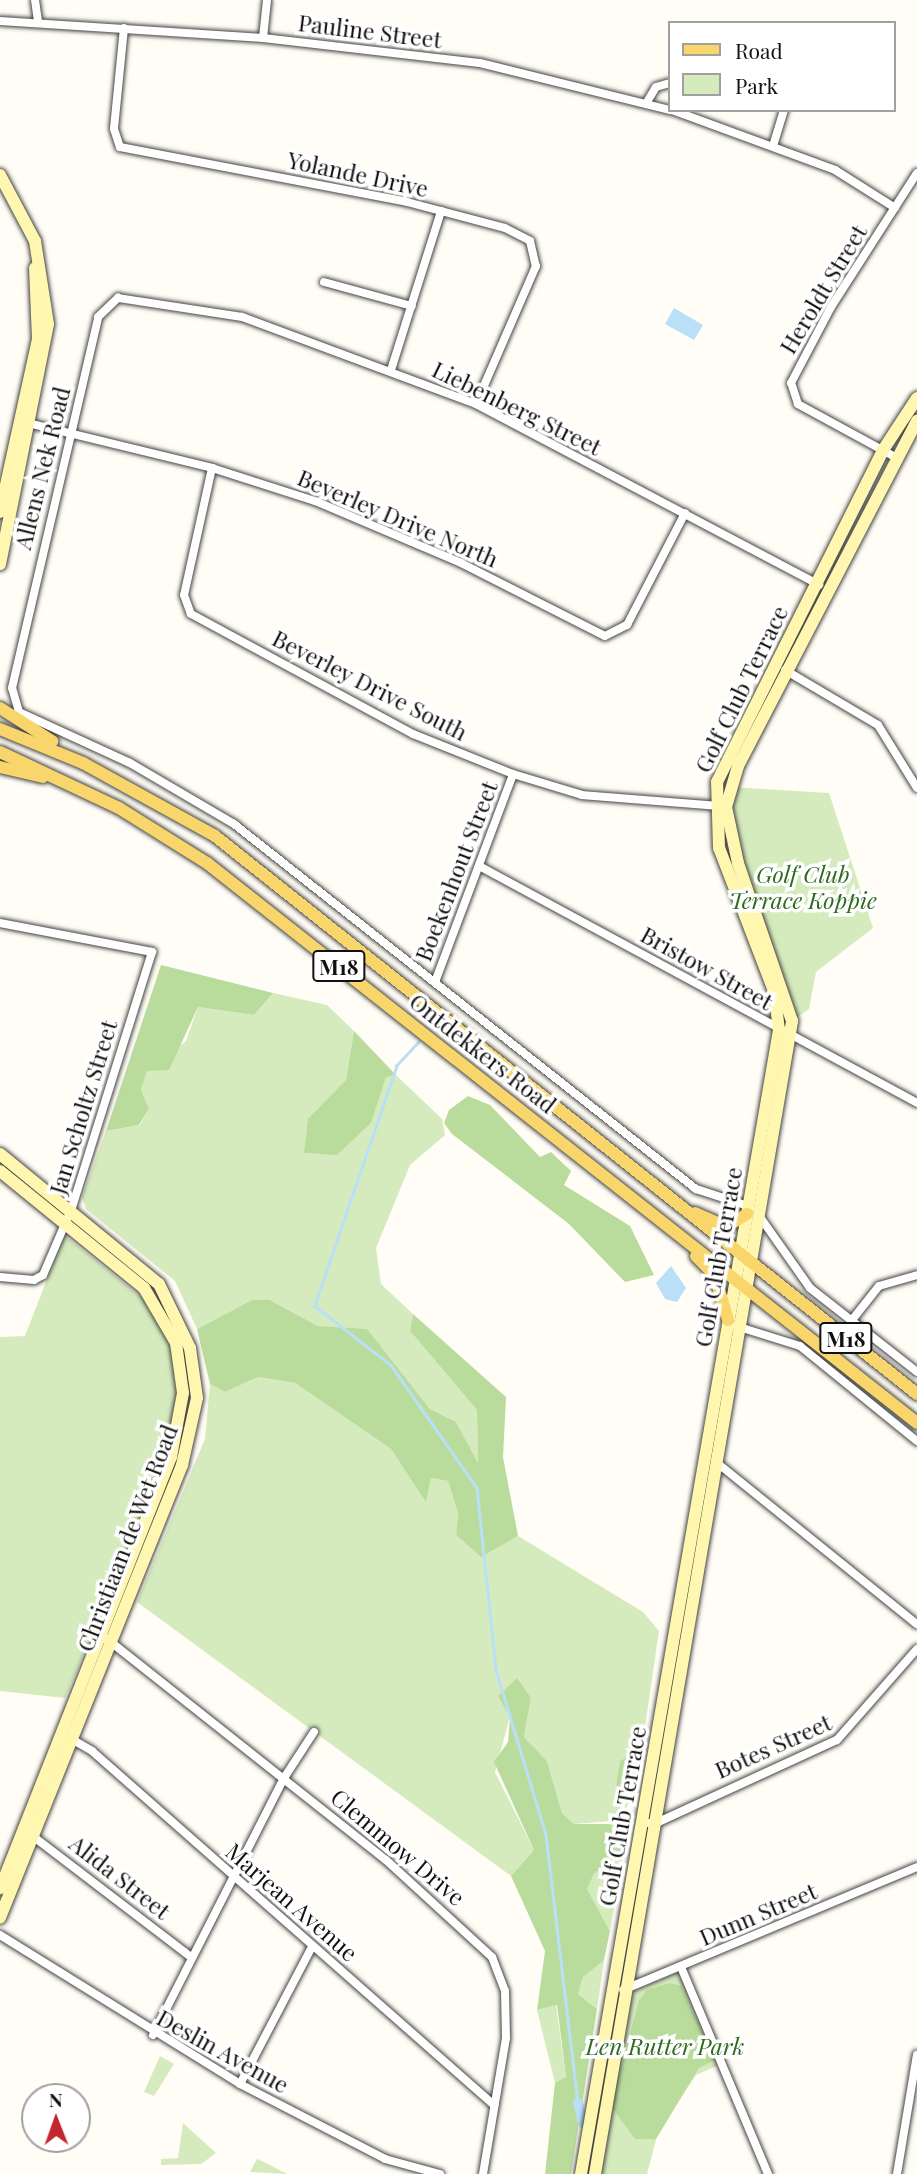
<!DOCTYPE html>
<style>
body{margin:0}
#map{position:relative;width:917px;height:2174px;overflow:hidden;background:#fffdf5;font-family:"Playfair Display",serif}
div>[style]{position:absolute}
.green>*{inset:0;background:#d5ebbd}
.forest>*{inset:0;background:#b9dc9c}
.water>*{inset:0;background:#b9e0f7}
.stream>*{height:2.5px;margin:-1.25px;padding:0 1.25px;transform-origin:1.25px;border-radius:1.25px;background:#b9e0f7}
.canal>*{height:10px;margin:-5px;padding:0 5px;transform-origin:5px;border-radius:5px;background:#b9e0f7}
.roads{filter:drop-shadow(0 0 2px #444) drop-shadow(0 0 2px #444)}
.street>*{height:8px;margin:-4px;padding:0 4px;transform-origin:4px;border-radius:4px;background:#fff}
.secondary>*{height:12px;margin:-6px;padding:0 6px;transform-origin:6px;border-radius:6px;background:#fff6b0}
.primary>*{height:12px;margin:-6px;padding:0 6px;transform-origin:6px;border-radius:6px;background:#f9d66b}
span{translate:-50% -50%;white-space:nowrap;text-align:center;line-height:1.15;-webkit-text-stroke:7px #fff;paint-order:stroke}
.shield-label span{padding:2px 5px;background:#fff;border:2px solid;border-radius:5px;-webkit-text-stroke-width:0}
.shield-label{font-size:21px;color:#111;font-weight:700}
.street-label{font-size:23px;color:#111}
.park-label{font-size:23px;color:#2f6b1f;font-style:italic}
.legend{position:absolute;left:668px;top:21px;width:228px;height:91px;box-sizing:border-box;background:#fff;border:2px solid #a0a0a0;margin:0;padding:9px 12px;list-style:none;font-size:21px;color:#111}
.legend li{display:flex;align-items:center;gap:14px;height:35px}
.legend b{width:35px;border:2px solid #a0a0a0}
.north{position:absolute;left:21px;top:2083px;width:70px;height:70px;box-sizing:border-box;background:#fff;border:2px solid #a0a0a0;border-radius:50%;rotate:359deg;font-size:19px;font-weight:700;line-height:28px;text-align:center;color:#111}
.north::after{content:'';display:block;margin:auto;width:24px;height:32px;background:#c4262e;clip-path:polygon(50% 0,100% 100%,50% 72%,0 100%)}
</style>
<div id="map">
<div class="green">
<i style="clip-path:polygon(730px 787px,829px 793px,873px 928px,816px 972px,809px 1009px,792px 1021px,738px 863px)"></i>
<i style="clip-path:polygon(273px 993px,327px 1005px,354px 1031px,346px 1080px,304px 1153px,337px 1154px,371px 1123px,386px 1076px,396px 1075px,442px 1119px,445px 1135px,410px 1165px,376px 1248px,381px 1284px,413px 1314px,410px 1331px,477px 1410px,478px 1464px,456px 1422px,430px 1409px,367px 1330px,318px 1326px,270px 1300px,252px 1300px,197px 1329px,175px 1281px,86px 1209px,82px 1197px,106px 1131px,140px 1125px,149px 1109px,141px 1090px,147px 1071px,186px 1041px,198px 1007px,254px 1015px)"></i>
<i style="clip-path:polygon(64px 1235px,144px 1299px,164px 1326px,176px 1357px,179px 1399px,167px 1460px,65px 1698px,0 1691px,0 1337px,25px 1336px)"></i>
<i style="clip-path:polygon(258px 1377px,295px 1383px,391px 1449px,426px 1501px,431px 1478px,448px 1481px,458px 1513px,456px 1535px,481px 1556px,518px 1536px,643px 1612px,659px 1631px,642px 1747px,620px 1761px,615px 1800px,628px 1804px,622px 1820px,574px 1824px,562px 1813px,547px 1761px,524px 1737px,531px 1698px,498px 1696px,510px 1716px,495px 1772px,534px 1850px,511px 1876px,137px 1602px,205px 1439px,210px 1384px,225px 1392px)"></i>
<i style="clip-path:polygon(624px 1850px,610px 1931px,587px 1889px,594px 1874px)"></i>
<i style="clip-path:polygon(600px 1960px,604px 1960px,597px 2009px,578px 1994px,583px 1977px)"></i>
<i style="clip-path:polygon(680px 1971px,719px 2065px,696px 2075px,658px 2132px,647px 2174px,599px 2174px,631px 1992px)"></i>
<i style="clip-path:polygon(556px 2005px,566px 2078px,561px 2085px,555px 2083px,537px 2010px)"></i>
<i style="clip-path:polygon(160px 2056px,174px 2064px,154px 2096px,144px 2092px)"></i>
<i style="clip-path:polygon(183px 2123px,216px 2153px,201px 2164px,161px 2165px,161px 2159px,178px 2158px)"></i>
<i style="clip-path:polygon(257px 2159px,264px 2162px,287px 2174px,250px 2172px)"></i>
</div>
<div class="forest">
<i style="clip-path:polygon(161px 965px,273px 993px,254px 1015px,198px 1007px,169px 1070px,147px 1071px,141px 1090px,149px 1109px,139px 1125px,106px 1131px)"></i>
<i style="clip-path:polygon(354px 1031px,396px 1075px,386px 1077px,371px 1123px,337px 1155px,304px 1153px,308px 1119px,346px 1080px)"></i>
<i style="clip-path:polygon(468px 1096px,490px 1105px,540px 1157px,551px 1152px,571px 1171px,564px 1185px,630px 1226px,654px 1275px,625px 1282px,569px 1224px,452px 1134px,444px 1123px,449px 1110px)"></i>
<i style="clip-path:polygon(252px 1300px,270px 1300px,318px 1326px,367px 1329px,430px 1409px,456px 1422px,478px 1463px,477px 1410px,410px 1331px,413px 1314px,506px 1397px,503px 1457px,518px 1536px,481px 1557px,456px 1535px,458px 1513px,448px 1481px,431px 1478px,426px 1502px,391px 1449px,295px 1383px,258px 1377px,225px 1392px,210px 1384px,197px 1329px)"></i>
<i style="clip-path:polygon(517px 1678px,531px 1698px,524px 1737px,547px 1761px,562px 1813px,574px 1824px,629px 1824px,624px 1850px,594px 1874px,587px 1889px,610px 1931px,604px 1960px,583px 1977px,578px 1994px,597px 2009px,571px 2174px,545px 2174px,555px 2083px,566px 2077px,557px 2005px,537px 2010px,545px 1951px,511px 1876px,534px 1850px,494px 1762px,508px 1742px,510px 1717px,498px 1696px)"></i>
<i style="clip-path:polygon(642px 1747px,631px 1804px,614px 1800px,620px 1761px)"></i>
<i style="clip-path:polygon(670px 1983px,681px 1986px,715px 2060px,699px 2068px,656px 2139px,635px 2139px,611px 2106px,639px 2000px,647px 1990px)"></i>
</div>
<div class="water">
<i style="clip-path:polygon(674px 308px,703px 325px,694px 340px,665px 324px)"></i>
<i style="clip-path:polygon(671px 1266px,686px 1288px,677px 1302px,665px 1299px,656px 1283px)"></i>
</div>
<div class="stream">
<i style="left:419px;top:1042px;width:33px;rotate:133deg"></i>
<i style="left:397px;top:1066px;width:254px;rotate:108.9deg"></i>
<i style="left:315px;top:1306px;width:96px;rotate:37.8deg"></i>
<i style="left:391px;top:1365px;width:150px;rotate:55deg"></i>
<i style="left:477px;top:1488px;width:183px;rotate:84deg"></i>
<i style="left:496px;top:1670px;width:172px;rotate:73.1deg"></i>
<i style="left:546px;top:1835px;width:270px;rotate:83.2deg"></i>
</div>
<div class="canal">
<i style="left:578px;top:2103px;width:21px;rotate:76deg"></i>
</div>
<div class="roads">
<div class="street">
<i style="left:35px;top:0;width:22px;rotate:82deg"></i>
<i style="left:0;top:21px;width:264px;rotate:3.7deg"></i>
<i style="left:263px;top:38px;width:218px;rotate:6.6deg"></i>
<i style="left:480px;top:63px;width:196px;rotate:13.9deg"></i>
<i style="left:124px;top:28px;width:101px;rotate:95.7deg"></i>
<i style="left:114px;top:129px;width:19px;rotate:72deg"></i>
<i style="left:120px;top:147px;width:292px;rotate:10.8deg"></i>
<i style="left:407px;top:202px;width:101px;rotate:14.9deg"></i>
<i style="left:505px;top:228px;width:28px;rotate:27deg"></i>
<i style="left:530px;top:241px;width:26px;rotate:77deg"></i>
<i style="left:536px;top:266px;width:150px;rotate:113.5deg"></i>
<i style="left:263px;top:38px;width:38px;rotate:-84deg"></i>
<i style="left:647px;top:102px;width:17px;rotate:-59deg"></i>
<i style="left:656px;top:87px;width:15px;rotate:-16deg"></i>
<i style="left:672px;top:110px;width:174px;rotate:20.2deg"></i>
<i style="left:835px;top:170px;width:71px;rotate:32.3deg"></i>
<i style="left:773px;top:146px;width:38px;rotate:-73deg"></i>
<i style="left:324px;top:282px;width:91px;rotate:15.3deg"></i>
<i style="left:391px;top:370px;width:167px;rotate:-72.5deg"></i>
<i style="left:24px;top:422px;width:194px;rotate:13.7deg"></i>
<i style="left:212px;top:468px;width:108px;rotate:17.8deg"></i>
<i style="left:315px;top:501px;width:159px;rotate:23deg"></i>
<i style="left:461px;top:563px;width:161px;rotate:26.9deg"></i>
<i style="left:605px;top:636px;width:25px;rotate:-27deg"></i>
<i style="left:627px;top:625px;width:126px;rotate:-62.6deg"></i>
<i style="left:897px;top:458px;width:113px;rotate:-151.4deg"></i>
<i style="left:798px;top:404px;width:22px;rotate:-108deg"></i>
<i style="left:791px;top:383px;width:86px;rotate:-62.2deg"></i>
<i style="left:831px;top:307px;width:159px;rotate:-57.3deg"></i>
<i style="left:212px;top:468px;width:130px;rotate:102.4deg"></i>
<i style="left:184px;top:595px;width:20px;rotate:70deg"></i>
<i style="left:191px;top:614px;width:252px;rotate:28.4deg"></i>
<i style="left:413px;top:734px;width:108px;rotate:21.8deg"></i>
<i style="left:513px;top:774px;width:72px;rotate:16.9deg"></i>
<i style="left:582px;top:795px;width:137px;rotate:4.6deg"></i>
<i style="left:785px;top:670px;width:108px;rotate:30.6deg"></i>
<i style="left:878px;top:725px;width:74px;rotate:58.2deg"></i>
<i style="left:479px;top:866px;width:498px;rotate:28.4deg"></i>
<i style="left:0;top:923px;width:155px;rotate:10.8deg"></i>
<i style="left:152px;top:952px;width:270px;rotate:107.4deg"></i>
<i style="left:71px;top:1210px;width:71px;rotate:113.3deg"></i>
<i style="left:43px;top:1275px;width:10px;rotate:151deg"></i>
<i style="left:34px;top:1280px;width:34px;rotate:-175deg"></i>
<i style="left:435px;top:982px;width:222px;rotate:-69.4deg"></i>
<i style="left:748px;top:1206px;width:55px;rotate:-161.9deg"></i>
<i style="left:696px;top:1189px;width:589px;rotate:-141.69deg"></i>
<i style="left:234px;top:824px;width:121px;rotate:-149.6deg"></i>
<i style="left:130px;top:763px;width:122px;rotate:-155.3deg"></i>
<i style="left:19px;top:712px;width:25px;rotate:-106deg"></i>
<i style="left:12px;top:688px;width:381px;rotate:-76.9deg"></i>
<i style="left:98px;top:317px;width:28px;rotate:-44deg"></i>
<i style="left:118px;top:298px;width:125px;rotate:8.7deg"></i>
<i style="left:242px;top:317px;width:250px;rotate:20.4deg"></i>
<i style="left:476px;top:404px;width:388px;rotate:27.8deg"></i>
<i style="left:760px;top:1217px;width:87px;rotate:54.8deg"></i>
<i style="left:810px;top:1288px;width:136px;rotate:38.1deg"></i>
<i style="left:852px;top:1320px;width:43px;rotate:-51.5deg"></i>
<i style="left:879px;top:1286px;width:40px;rotate:-16deg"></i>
<i style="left:736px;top:1326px;width:67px;rotate:17.4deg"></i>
<i style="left:800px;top:1346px;width:151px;rotate:39.1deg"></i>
<i style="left:716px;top:1462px;width:258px;rotate:38.9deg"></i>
<i style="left:107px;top:1639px;width:356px;rotate:38.4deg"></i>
<i style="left:386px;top:1860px;width:144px;rotate:42.5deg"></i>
<i style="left:492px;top:1957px;width:36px;rotate:69deg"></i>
<i style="left:505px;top:1991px;width:47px;rotate:88.8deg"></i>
<i style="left:506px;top:2038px;width:138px;rotate:99.6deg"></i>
<i style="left:68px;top:1737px;width:28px;rotate:30deg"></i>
<i style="left:92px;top:1751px;width:536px;rotate:41.37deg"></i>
<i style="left:642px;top:1822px;width:12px;rotate:9deg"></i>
<i style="left:654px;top:1824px;width:201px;rotate:-24.7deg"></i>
<i style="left:837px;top:1740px;width:121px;rotate:-48.7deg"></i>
<i style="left:30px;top:1834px;width:203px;rotate:37.4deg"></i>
<i style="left:0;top:1935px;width:282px;rotate:31.8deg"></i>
<i style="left:240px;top:2084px;width:163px;rotate:27.3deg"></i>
<i style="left:385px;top:2159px;width:57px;rotate:15.3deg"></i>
<i style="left:681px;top:1967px;width:225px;rotate:67.2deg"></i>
<i style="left:623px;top:1990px;width:319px;rotate:-22.7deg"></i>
<i style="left:153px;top:2035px;width:288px;rotate:-63deg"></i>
<i style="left:284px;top:1778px;width:55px;rotate:-56.9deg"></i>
<i style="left:240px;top:2084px;width:155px;rotate:-62.3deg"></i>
<i style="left:897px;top:2174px;width:121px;rotate:-80.5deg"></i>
</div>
<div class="secondary">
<i style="left:0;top:175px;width:75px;rotate:62.1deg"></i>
<i style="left:35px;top:241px;width:84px;rotate:81.1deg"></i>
<i style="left:48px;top:324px;width:245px;rotate:101.3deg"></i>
<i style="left:0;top:512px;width:177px;rotate:-77.6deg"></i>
<i style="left:38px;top:339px;width:71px;rotate:-92.4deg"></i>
<i style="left:0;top:1154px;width:205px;rotate:39.3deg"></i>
<i style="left:159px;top:1284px;width:71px;rotate:64.2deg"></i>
<i style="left:190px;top:1348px;width:50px;rotate:82deg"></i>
<i style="left:197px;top:1398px;width:69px;rotate:102.6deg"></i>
<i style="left:182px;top:1465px;width:488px;rotate:111.9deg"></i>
<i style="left:0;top:1171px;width:186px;rotate:39.1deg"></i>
<i style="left:144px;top:1288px;width:64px;rotate:59.8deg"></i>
<i style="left:176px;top:1343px;width:50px;rotate:82deg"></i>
<i style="left:183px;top:1393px;width:65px;rotate:100.6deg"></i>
<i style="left:171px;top:1457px;width:464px;rotate:111.6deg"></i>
<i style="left:581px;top:2174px;width:1161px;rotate:-80.18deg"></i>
<i style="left:779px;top:1030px;width:39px;rotate:-97deg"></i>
<i style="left:774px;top:991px;width:153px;rotate:-111deg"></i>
<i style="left:719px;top:848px;width:66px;rotate:-91.7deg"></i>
<i style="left:717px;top:782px;width:371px;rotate:-63.4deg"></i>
<i style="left:883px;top:450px;width:62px;rotate:-56.8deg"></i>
<i style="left:595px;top:2174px;width:1170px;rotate:-80.3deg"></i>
<i style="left:792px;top:1021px;width:167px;rotate:-108.9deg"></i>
<i style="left:738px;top:863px;width:57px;rotate:-102.1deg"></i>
<i style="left:726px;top:807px;width:43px;rotate:-73.7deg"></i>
<i style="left:738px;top:766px;width:389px;rotate:-62.6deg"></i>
</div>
<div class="primary">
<i style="left:0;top:708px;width:62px;rotate:32.4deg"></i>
<i style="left:0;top:729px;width:90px;rotate:22.3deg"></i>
<i style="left:83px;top:763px;width:151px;rotate:28.9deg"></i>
<i style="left:215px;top:836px;width:897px;rotate:38.48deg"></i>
<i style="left:0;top:752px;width:132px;rotate:25.2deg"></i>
<i style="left:119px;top:808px;width:104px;rotate:32deg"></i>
<i style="left:207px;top:863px;width:904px;rotate:38.26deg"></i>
<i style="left:0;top:767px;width:44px;rotate:13.1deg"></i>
<i style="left:695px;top:1213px;width:34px;rotate:24deg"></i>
<i style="left:726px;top:1227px;width:25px;rotate:-32deg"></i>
<i style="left:696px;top:1256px;width:28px;rotate:46deg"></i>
<i style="left:715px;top:1276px;width:46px;rotate:73.5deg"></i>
</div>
</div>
<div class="shield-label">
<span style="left:339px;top:966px">M18</span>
<span style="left:846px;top:1338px">M18</span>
</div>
<div class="street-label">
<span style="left:370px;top:31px;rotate:7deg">Pauline Street</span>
<span style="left:358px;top:174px;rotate:12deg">Yolande Drive</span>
<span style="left:823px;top:289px;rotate:-59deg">Heroldt Street</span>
<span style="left:517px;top:408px;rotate:26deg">Liebenberg Street</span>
<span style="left:42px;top:468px;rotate:-76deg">Allens Nek Road</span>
<span style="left:398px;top:518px;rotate:23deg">Beverley Drive North</span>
<span style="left:370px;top:685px;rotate:27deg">Beverley Drive South</span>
<span style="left:741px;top:689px;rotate:-64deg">Golf Club Terrace</span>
<span style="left:456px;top:871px;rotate:-69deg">Boekenhout Street</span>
<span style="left:707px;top:968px;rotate:29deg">Bristow Street</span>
<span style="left:483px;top:1053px;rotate:38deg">Ontdekkers Road</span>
<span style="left:83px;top:1107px;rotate:-73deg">Jan Scholtz Street</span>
<span style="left:718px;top:1257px;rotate:-80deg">Golf Club Terrace</span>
<span style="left:127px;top:1538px;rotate:-69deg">Christiaan de Wet Road</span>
<span style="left:773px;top:1746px;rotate:-24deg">Botes Street</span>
<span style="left:622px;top:1816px;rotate:-80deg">Golf Club Terrace</span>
<span style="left:398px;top:1847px;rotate:40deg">Clemmow Drive</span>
<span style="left:120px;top:1877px;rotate:38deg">Alida Street</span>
<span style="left:292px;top:1902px;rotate:41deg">Marjean Avenue</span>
<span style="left:758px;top:1914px;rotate:-23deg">Dunn Street</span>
<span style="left:223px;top:2051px;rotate:29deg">Deslin Avenue</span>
</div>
<div class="park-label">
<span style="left:803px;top:887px">Golf Club<br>Terrace Koppie</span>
<span style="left:665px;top:2046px">Len Rutter Park</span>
</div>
<ul class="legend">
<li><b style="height:9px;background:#f9d66b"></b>Road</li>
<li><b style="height:19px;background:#d5ebbd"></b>Park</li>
</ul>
<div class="north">N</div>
</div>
